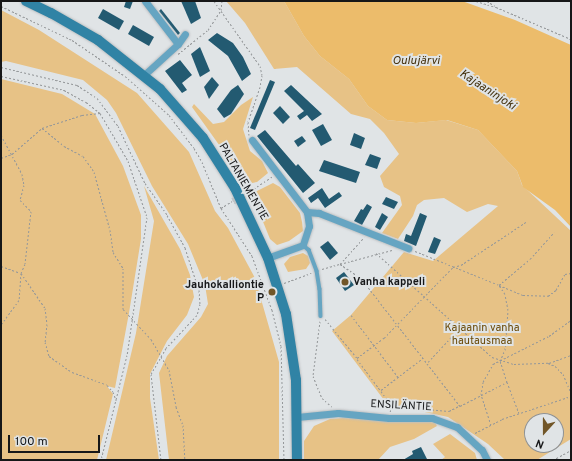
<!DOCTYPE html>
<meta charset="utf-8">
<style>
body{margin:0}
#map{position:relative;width:572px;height:461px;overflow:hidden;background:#e0e4e6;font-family:Overpass,sans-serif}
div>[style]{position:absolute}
.green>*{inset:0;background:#e7c286}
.water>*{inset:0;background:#ecbc6b}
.building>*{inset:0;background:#235a71}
.street-tunnel>*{height:7px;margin-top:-3.5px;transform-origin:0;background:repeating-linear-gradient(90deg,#c2c5c7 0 7px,transparent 0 10.5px)}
.path>*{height:1px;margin-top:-0.5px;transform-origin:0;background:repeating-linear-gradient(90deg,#949799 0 2px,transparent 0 4px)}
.roads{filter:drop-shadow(0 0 1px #bcbfc1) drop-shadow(0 0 1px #bcbfc1)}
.lane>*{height:3.5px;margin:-1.75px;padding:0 1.75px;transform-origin:1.75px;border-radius:1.75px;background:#66a5c2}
.street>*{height:7px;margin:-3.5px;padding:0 3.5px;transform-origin:3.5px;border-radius:3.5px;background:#66a5c2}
.secondary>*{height:10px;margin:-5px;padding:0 5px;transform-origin:5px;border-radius:5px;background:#3083a5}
.dots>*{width:11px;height:11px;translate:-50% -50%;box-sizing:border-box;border:2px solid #e0e4e6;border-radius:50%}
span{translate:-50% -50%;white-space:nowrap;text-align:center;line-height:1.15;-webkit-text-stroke:4px #e0e4e6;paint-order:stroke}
.street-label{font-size:11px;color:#161718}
.poi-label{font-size:11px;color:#161718;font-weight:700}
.left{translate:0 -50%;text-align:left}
.right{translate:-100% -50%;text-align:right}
.park-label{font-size:11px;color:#6a4a08}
.water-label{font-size:12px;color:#43300c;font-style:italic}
.frame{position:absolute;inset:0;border:2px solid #161718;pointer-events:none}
.north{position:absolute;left:524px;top:413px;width:40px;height:40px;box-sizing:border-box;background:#e0e4e6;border:1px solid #8f9294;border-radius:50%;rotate:201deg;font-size:11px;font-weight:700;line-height:16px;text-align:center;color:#161718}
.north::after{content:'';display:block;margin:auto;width:14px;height:18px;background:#715628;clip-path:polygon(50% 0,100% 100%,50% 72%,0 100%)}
.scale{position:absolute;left:8px;top:435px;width:92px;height:18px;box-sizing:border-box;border:2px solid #161718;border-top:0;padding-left:5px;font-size:12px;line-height:14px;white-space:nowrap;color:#161718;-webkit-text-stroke:3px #e0e4e6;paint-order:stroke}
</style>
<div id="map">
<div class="green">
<i style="clip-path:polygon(evenodd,226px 1px,284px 1px,304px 36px,320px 56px,349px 79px,368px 106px,387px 120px,416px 123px,446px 120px,478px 130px,517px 171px,522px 185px,571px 231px,571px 439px,537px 460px,505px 460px,488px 444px,448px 417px,387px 404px,332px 331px,351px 315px,404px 252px,433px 261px,498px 206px,488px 204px,467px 212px,444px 198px,424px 200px,417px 205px,413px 216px,398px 239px,382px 233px,402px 205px,400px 196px,384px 187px,380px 176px,399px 154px,384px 133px,370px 119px,351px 114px,297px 67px,274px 69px,245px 23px,226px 1px,532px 421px,556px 421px,556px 445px,532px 445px,532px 421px)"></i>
<i style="clip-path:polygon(1px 10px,39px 30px,137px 93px,189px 152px,215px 211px,228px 228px,255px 278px,279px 362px,279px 460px,169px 460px,159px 373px,167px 356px,201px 317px,208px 304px,205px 285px,188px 244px,152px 186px,116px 113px,107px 100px,83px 80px,6px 61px,1px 62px)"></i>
<i style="clip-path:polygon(1px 79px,62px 94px,95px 114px,123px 166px,141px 215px,141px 239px,129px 313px,115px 388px,107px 386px,113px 394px,97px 460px,1px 460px)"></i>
<i style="clip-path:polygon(253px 97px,243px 129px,250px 151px,262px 161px,268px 173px,257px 182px,247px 184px,192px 107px,194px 104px,213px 124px,224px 122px,241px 105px)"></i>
<i style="clip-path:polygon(273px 183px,280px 187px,300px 213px,302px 222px,303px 231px,289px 241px,277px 245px,270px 239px,253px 197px,255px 192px)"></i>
<i style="clip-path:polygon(144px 186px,180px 249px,190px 275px,194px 297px,187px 315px,167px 341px,150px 374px,150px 398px,159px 460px,106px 460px,136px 333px,154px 221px)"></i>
<i style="clip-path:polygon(303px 253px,308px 256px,310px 263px,306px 269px,288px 272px,284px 264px,290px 257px)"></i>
<i style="clip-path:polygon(343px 418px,434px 421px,437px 426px,414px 439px,390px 447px,378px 460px,304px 460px,304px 441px,314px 426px,330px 419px)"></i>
<i style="clip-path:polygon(450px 434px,475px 453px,477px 460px,441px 460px,445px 457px,433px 444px)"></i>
</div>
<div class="water">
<i style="clip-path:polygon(284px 1px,462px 1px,515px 20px,571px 45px,571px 227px,555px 210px,523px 187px,517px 171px,478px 130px,447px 120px,416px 123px,387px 120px,368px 106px,349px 79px,320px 56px,304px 36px)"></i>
</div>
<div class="building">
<i style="clip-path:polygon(126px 1px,133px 1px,130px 9px,124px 7px)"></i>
<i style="clip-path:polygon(181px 1px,195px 1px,201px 18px,191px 24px)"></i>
<i style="clip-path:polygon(103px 9px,124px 21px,119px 30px,98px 18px)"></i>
<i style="clip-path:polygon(161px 9px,180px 33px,178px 35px,159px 11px)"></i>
<i style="clip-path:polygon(133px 25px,154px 37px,149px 46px,128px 34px)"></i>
<i style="clip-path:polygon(217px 33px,233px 43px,243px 57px,251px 74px,242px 81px,228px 56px,208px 40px)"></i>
<i style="clip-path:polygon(200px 47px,210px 71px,200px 77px,191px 54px)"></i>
<i style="clip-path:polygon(180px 60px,192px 75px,182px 83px,187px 90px,182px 93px,165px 71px)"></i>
<i style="clip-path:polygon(212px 77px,219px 85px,209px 99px,204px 87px)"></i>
<i style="clip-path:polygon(270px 80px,275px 82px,255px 130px,250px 128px)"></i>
<i style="clip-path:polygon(238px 85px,244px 94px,231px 114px,224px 118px,217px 109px,231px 90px)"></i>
<i style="clip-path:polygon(291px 85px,322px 114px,312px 121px,307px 115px,300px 120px,297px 116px,304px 111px,284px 91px)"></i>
<i style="clip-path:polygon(280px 106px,290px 117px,283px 124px,273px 113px)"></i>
<i style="clip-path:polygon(323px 124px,332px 140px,321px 146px,312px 130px)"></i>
<i style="clip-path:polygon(265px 130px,296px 166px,298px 164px,315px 183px,303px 193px,257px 136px)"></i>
<i style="clip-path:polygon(354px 133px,365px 138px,361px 149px,350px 145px)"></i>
<i style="clip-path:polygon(302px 136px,306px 141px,298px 147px,294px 141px)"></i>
<i style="clip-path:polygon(370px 154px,381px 158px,377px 169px,365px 165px)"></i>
<i style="clip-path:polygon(324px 160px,360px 172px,356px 183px,319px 171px)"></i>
<i style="clip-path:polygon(322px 188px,329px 199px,339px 192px,342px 196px,325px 208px,318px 198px,311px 203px,308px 198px)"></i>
<i style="clip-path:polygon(386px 197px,398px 202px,394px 209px,382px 204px)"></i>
<i style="clip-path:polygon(367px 204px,372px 207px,362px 225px,354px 221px,361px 209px,363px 210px)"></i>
<i style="clip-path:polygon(382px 213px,388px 217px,380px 230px,375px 227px)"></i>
<i style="clip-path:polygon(420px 213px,427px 216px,416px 246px,404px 241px,406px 234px,411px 236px)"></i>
<i style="clip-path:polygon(434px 237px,441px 240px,435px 254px,428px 252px)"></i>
<i style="clip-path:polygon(328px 241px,338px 253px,330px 260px,320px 247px)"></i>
<i style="clip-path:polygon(344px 272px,354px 285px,345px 291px,336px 278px)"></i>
<i style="clip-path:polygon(421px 447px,427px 459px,403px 460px,413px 454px,412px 451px)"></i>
</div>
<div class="street-tunnel">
<i style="left:233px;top:201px;width:16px;rotate:-30deg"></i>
</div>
<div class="path">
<i style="left:214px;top:1px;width:80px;rotate:54.7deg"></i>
<i style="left:260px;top:66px;width:9px;rotate:77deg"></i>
<i style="left:262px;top:75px;width:12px;rotate:99deg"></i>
<i style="left:260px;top:87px;width:37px;rotate:109deg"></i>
<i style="left:248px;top:122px;width:13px;rotate:86deg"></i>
<i style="left:476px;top:1px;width:21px;rotate:17deg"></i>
<i style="left:496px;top:7px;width:82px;rotate:23.1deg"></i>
<i style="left:487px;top:1px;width:9px;rotate:32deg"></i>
<i style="left:1px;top:6px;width:79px;rotate:25.6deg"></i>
<i style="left:72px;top:40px;width:64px;rotate:34.2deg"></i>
<i style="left:125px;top:76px;width:59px;rotate:41.6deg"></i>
<i style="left:169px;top:115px;width:41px;rotate:52.9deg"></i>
<i style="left:194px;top:148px;width:16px;rotate:60deg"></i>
<i style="left:202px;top:162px;width:50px;rotate:67.6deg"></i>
<i style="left:221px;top:208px;width:57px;rotate:57.1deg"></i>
<i style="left:252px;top:256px;width:58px;rotate:69.7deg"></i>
<i style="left:272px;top:310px;width:37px;rotate:76deg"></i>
<i style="left:281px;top:346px;width:114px;rotate:88.5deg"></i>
<i style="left:178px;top:54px;width:38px;rotate:-39deg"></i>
<i style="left:208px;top:30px;width:24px;rotate:-57deg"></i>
<i style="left:221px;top:10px;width:9px;rotate:-84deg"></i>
<i style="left:1px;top:67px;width:78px;rotate:13.3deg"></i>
<i style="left:77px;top:85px;width:24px;rotate:33deg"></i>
<i style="left:97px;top:98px;width:35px;rotate:53deg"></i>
<i style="left:118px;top:126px;width:63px;rotate:64.7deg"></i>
<i style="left:145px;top:183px;width:39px;rotate:55deg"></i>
<i style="left:167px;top:215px;width:38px;rotate:61deg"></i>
<i style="left:185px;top:248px;width:44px;rotate:71.6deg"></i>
<i style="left:199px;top:290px;width:14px;rotate:86deg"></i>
<i style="left:200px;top:304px;width:11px;rotate:105deg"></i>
<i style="left:197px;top:315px;width:45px;rotate:133.2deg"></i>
<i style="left:166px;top:348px;width:30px;rotate:120deg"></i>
<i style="left:151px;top:374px;width:87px;rotate:83.4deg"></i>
<i style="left:1px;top:76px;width:65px;rotate:12.5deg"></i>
<i style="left:64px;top:90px;width:25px;rotate:29deg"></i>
<i style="left:86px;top:102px;width:18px;rotate:38deg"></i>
<i style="left:100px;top:113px;width:56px;rotate:59.7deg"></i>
<i style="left:128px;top:161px;width:59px;rotate:71.3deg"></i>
<i style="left:147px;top:217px;width:139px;rotate:98.2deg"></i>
<i style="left:127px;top:355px;width:108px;rotate:103.9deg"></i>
<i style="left:42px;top:128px;width:28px;rotate:39deg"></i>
<i style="left:64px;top:146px;width:21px;rotate:28deg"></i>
<i style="left:83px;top:156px;width:19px;rotate:55deg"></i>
<i style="left:94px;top:172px;width:60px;rotate:74.6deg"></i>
<i style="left:110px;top:230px;width:22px;rotate:82deg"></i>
<i style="left:113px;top:252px;width:19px;rotate:58deg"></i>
<i style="left:123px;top:268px;width:41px;rotate:90deg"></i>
<i style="left:123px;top:309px;width:41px;rotate:47deg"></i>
<i style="left:151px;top:339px;width:36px;rotate:60deg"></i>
<i style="left:169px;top:370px;width:38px;rotate:79deg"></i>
<i style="left:176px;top:407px;width:19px;rotate:69deg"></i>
<i style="left:183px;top:425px;width:35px;rotate:87deg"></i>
<i style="left:1px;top:135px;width:44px;rotate:61.7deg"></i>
<i style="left:22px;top:174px;width:11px;rotate:80deg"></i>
<i style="left:24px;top:185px;width:16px;rotate:105deg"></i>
<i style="left:20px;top:200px;width:16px;rotate:45deg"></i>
<i style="left:31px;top:211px;width:53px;rotate:96.5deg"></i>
<i style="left:25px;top:264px;width:10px;rotate:114deg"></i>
<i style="left:21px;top:273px;width:27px;rotate:94deg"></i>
<i style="left:19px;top:300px;width:31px;rotate:126deg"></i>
<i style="left:1px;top:158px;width:12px;rotate:-20deg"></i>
<i style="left:12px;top:154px;width:40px;rotate:-41deg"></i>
<i style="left:42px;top:128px;width:42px;rotate:-18deg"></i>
<i style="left:82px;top:115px;width:18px;rotate:-6deg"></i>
<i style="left:247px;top:193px;width:30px;rotate:-33deg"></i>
<i style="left:221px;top:208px;width:13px;rotate:-32deg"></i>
<i style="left:392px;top:250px;width:54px;rotate:164.9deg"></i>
<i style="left:340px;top:264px;width:25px;rotate:34deg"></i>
<i style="left:361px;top:278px;width:162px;rotate:52.3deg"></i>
<i style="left:460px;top:406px;width:53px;rotate:-27.1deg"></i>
<i style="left:507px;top:382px;width:22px;rotate:-108deg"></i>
<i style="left:500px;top:361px;width:12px;rotate:-66deg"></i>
<i style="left:505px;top:350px;width:40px;rotate:-85.7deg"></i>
<i style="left:508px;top:310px;width:16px;rotate:-101deg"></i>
<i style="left:505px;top:294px;width:11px;rotate:-124deg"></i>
<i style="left:499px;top:285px;width:26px;rotate:23deg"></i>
<i style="left:523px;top:295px;width:25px;rotate:2deg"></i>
<i style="left:548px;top:296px;width:10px;rotate:-37deg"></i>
<i style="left:556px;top:290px;width:18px;rotate:-61deg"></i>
<i style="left:565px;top:274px;width:6px;rotate:-9deg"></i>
<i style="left:415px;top:251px;width:91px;rotate:22deg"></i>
<i style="left:499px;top:285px;width:40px;rotate:-40deg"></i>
<i style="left:530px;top:259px;width:36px;rotate:-48deg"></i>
<i style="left:376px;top:253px;width:156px;rotate:41.9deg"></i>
<i style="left:492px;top:357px;width:23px;rotate:18deg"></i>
<i style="left:514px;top:364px;width:34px;rotate:-2deg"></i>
<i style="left:548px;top:363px;width:8px;rotate:23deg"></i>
<i style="left:555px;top:366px;width:11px;rotate:45deg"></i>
<i style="left:563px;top:374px;width:21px;rotate:67deg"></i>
<i style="left:1px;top:266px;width:20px;rotate:20deg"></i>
<i style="left:322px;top:269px;width:19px;rotate:-16deg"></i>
<i style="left:340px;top:264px;width:36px;rotate:-48deg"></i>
<i style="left:21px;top:273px;width:42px;rotate:55.6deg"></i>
<i style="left:45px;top:308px;width:16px;rotate:83deg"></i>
<i style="left:47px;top:324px;width:18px;rotate:96deg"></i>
<i style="left:45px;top:342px;width:15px;rotate:74deg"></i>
<i style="left:49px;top:356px;width:28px;rotate:35deg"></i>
<i style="left:72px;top:372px;width:37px;rotate:20deg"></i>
<i style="left:107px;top:385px;width:9px;rotate:49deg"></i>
<i style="left:113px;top:392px;width:9px;rotate:69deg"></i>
<i style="left:284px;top:283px;width:29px;rotate:-20deg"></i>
<i style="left:351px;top:315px;width:78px;rotate:52.8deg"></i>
<i style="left:325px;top:319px;width:50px;rotate:50.6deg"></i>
<i style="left:357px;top:358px;width:34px;rotate:-37deg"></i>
<i style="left:384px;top:338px;width:99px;rotate:-45.8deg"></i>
<i style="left:453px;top:267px;width:8px;rotate:-14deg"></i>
<i style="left:461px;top:265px;width:78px;rotate:-33.5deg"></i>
<i style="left:320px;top:321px;width:55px;rotate:97.3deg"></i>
<i style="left:313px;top:376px;width:24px;rotate:68deg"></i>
<i style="left:322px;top:398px;width:13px;rotate:42deg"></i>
<i style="left:357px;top:359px;width:59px;rotate:53.3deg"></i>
<i style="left:392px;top:406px;width:6px;rotate:108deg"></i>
<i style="left:428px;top:362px;width:45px;rotate:-46.8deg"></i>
<i style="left:549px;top:363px;width:23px;rotate:-20deg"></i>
<i style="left:507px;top:382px;width:33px;rotate:69deg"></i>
<i style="left:381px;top:390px;width:53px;rotate:-37.3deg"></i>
<i style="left:392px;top:406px;width:57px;rotate:5deg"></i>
<i style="left:449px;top:411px;width:11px;rotate:-27deg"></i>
<i style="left:491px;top:425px;width:32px;rotate:-108deg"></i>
<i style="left:481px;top:395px;width:13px;rotate:-81deg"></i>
<i style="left:483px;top:382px;width:21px;rotate:-61deg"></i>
<i style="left:493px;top:364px;width:63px;rotate:-26.6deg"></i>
<i style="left:549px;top:336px;width:27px;rotate:-36deg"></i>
<i style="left:475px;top:433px;width:30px;rotate:-27deg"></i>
<i style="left:502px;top:419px;width:73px;rotate:-18.4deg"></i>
<i style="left:553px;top:460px;width:21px;rotate:-29deg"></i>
</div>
<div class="roads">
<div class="lane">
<i style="left:303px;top:245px;width:8px;rotate:40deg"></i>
<i style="left:309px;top:250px;width:22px;rotate:69deg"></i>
<i style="left:317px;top:271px;width:18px;rotate:81deg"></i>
<i style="left:320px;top:289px;width:27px;rotate:88deg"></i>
</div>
<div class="street">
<i style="left:145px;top:1px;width:54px;rotate:52.5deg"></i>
<i style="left:144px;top:75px;width:46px;rotate:-42.4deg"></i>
<i style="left:178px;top:44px;width:12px;rotate:-55deg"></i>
<i style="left:252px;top:140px;width:91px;rotate:52.6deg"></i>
<i style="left:307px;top:212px;width:14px;rotate:82deg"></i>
<i style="left:309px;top:226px;width:20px;rotate:108deg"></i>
<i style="left:303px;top:245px;width:37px;rotate:160deg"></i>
<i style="left:307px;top:212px;width:12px;rotate:5deg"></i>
<i style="left:319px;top:213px;width:96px;rotate:21.5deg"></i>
<i style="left:297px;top:417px;width:41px;rotate:-5.6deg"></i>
<i style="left:338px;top:413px;width:51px;rotate:5.6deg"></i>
<i style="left:389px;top:418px;width:43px"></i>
<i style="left:432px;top:418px;width:27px;rotate:20deg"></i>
<i style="left:457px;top:427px;width:34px;rotate:43deg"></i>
<i style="left:482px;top:450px;width:11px;rotate:63deg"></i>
</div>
<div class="secondary">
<i style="left:26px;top:1px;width:28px;rotate:26deg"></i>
<i style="left:51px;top:13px;width:54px;rotate:29.9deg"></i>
<i style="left:98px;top:40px;width:79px;rotate:38.3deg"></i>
<i style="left:160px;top:89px;width:65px;rotate:48.7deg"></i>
<i style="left:203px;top:138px;width:59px;rotate:57.4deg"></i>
<i style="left:235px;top:188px;width:77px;rotate:64.8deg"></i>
<i style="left:268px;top:258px;width:59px;rotate:72.2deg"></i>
<i style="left:286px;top:314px;width:67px;rotate:81.4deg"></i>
<i style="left:296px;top:380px;width:80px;rotate:89.3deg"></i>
</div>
</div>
<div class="dots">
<i style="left:345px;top:282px;background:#715628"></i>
<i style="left:272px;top:292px;background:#715628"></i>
</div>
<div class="street-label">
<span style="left:243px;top:182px;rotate:60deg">PALTANIEMENTIE</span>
<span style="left:401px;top:406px;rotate:3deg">ENSILÄNTIE</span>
</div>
<div class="poi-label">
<span class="left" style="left:353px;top:282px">Vanha kappeli</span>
<span class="right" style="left:264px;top:292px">Jauhokalliontie<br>P</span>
</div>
<div class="park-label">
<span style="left:482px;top:335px">Kajaanin vanha<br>hautausmaa</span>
</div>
<div class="water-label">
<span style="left:416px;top:62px">Oulujärvi</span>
<span style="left:487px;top:91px;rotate:33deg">Kajaaninjoki</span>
</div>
<div class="frame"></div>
<div class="north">N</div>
<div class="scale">100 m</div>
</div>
